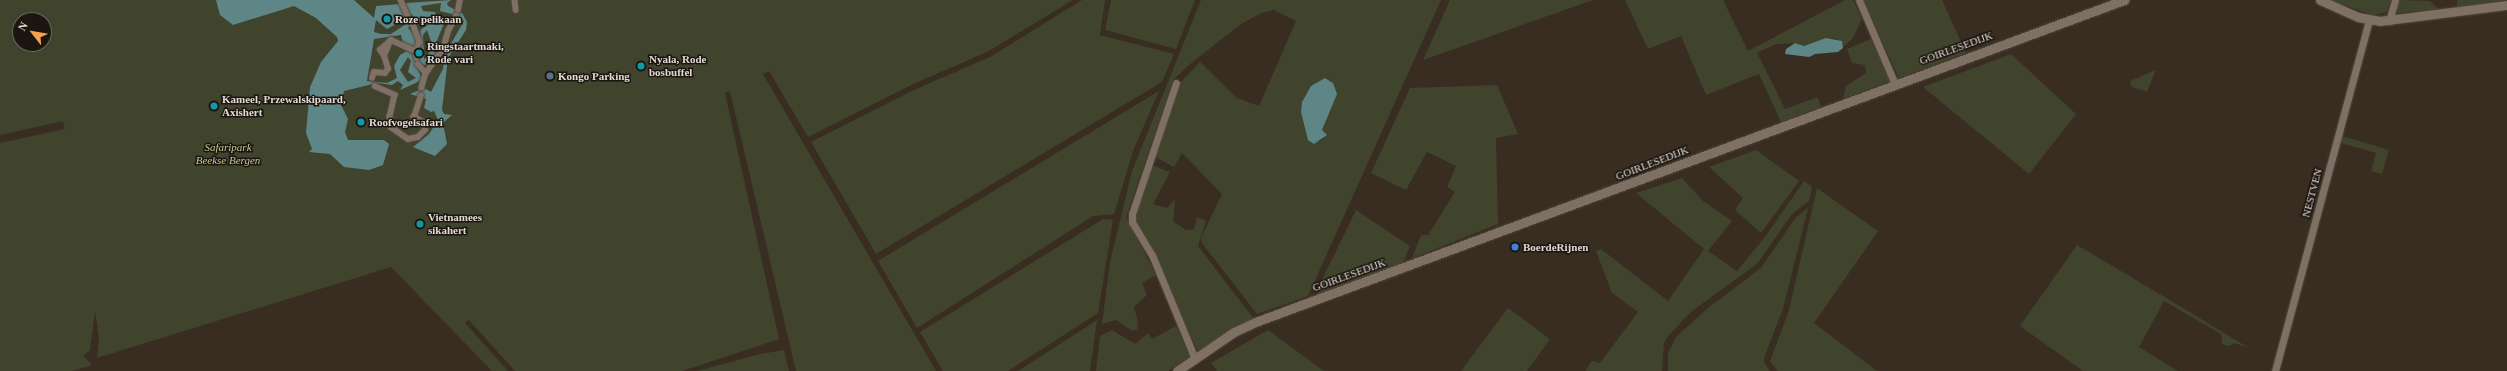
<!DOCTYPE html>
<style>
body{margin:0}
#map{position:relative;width:2507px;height:371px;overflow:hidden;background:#392c21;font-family:Georgia,serif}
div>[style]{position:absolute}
.green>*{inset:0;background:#40442d}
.water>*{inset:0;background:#5e8686}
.roads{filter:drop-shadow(0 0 1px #52473e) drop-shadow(0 0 1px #52473e)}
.pedestrian>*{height:5.5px;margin:-2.75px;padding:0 2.75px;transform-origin:2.75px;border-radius:2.75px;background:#7f7064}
.minor>*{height:7px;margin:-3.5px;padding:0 3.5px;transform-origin:3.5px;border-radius:3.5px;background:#7f7064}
.tertiary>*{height:9px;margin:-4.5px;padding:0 4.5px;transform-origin:4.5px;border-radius:4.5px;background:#7f7064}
.dots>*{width:11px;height:11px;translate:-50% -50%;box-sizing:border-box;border:2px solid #1c1611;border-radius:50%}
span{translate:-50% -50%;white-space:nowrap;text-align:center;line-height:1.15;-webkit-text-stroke:3px #1c1611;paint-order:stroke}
.poi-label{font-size:11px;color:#e1d8d2;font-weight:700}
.left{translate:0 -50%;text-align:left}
.street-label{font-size:11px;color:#e1d8d2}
.park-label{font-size:11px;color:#c1ca92;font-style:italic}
.north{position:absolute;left:12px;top:12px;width:40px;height:40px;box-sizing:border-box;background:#1c1611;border:1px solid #6b645e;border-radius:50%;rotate:301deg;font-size:11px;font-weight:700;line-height:16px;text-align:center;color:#e1d8d2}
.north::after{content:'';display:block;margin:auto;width:14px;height:18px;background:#f8a14a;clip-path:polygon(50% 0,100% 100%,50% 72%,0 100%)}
</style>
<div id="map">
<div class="green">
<i style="clip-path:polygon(evenodd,0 0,1073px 0,987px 52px,913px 84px,808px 137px,769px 71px,763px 74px,936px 371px,796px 371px,730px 91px,725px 93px,779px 339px,682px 371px,515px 371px,469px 320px,465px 323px,508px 371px,492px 371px,391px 267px,97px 358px,99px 337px,95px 311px,90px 350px,83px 356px,92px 365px,72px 371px,0 371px,0 143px,65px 129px,63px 121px,0 135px,0 0,20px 20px,44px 20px,44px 44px,20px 44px,20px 20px)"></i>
<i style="clip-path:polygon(1082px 0,1105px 0,1100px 35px,1174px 54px,1162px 82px,876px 254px,811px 142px,916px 89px,990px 57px)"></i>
<i style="clip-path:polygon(1111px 0,1195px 0,1176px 49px,1105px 30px)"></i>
<i style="clip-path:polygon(evenodd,1201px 0,1441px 0,1308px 296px,1257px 314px,1202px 243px,1201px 238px,1222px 194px,1182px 153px,1174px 167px,1153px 156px,1178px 85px,1200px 62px,1237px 98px,1259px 106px,1296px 21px,1274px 10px,1261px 13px,1241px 24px,1190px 64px,1173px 80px,1126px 217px,1156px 275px,1142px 283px,1147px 295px,1134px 307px,1138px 322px,1137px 330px,1131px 330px,1116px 320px,1102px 324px,1110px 262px,1132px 171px,1201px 0,1325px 78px,1330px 80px,1336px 94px,1322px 130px,1323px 139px,1316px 142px,1301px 112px,1302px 102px,1311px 86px,1325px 78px)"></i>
<i style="clip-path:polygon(1450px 0,1593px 0,1423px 60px)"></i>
<i style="clip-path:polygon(1625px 0,1723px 0,1748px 51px,1845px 0,1853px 0,1862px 19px,1853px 38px,1843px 47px,1841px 41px,1831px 38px,1804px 46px,1797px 43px,1776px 44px,1757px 53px,1785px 109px,1818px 97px,1821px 107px,1781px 122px,1759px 74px,1706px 95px,1681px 36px,1648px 49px)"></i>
<i style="clip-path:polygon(1863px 0,1942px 0,1966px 53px,1899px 78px)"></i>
<i style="clip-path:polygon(2330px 0,2391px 0,2387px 12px,2373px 15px)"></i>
<i style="clip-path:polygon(2400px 0,2430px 1px,2438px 9px,2399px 13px,2396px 11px)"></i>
<i style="clip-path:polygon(2457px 0,2507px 0,2457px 7px)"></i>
<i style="clip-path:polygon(1871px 39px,1890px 81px,1843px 99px,1846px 86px,1866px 73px,1865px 65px,1852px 63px,1847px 49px)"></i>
<i style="clip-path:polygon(2011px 54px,2076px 114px,2029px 174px,1923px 87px)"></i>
<i style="clip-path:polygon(2156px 70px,2147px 92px,2132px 87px,2130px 81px)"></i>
<i style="clip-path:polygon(1497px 85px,1518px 134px,1496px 138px,1498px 224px,1412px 258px,1421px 235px,1428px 235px,1455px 192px,1447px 187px,1456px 166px,1427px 152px,1406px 190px,1371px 173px,1410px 88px)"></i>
<i style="clip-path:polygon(1159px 91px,1133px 151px,1114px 214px,1093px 216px,917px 328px,878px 261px)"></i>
<i style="clip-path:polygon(2342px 136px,2389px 150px,2382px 174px,2371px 171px,2376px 153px,2341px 143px)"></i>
<i style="clip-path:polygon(1756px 150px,1799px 181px,1761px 233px,1735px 210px,1743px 198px,1709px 167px)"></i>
<i style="clip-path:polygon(1149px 164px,1170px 172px,1153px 204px,1167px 208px,1175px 199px,1173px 221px,1186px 230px,1194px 229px,1197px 217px,1206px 221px,1198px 246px,1254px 319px,1198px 351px,1134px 220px)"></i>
<i style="clip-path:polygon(1682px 178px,1703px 201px,1732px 221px,1708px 251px,1737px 271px,1765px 237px,1804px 181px,1812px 187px,1809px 201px,1792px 214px,1757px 264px,1692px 311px,1668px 336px,1664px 343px,1662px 371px,1585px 371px,1592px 361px,1600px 363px,1638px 312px,1612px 293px,1596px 251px,1601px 249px,1668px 301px,1704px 249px,1636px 193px)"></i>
<i style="clip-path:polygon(1817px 188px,1878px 231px,1814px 323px,1877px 371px,1778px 371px,1770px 361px,1789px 310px)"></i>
<i style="clip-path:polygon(1808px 208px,1783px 309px,1765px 355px,1764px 362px,1770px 371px,1668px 371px,1668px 353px,1676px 337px,1708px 308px,1761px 268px,1796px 217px)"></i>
<i style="clip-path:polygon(1356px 210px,1410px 246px,1403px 263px,1319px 294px,1318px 288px)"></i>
<i style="clip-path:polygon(1103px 219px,1113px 220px,1098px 313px,1008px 371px,943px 371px,920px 332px)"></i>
<i style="clip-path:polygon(2077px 245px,2163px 296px,2249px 348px,2234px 343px,2230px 346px,2222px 344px,2221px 334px,2164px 301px,2139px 347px,2178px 371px,2083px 371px,2020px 326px)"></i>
<i style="clip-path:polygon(1508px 308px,1550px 339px,1527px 371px,1461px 371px)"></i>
<i style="clip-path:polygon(1097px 320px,1090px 371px,1018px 371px)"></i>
<i style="clip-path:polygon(1176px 326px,1190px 356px,1168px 371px,1096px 371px,1100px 336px,1112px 330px,1135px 344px,1148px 333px,1152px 339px)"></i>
<i style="clip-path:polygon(1268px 330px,1324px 371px,1217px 371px,1211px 363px)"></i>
<i style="clip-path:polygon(784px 350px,789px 371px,697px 371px,760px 354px)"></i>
</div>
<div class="water">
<i style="clip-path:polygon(evenodd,216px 0,354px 0,374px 18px,376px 6px,400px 4px,404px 17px,400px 22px,387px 29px,376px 20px,374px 32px,381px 34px,391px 34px,415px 18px,407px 11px,406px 3px,451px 0,447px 3px,448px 6px,462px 13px,467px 22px,466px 30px,448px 58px,442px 110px,444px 114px,452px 115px,443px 123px,447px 144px,435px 156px,413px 147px,429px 134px,438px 120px,434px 111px,431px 112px,424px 108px,426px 99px,410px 94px,424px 88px,431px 92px,443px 69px,444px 56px,464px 21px,459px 16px,440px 11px,441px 3px,421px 6px,423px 11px,435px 12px,436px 15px,413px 23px,408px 28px,415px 35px,418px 43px,415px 48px,403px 43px,401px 35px,374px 39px,367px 81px,387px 83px,397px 78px,394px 66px,400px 55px,407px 51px,413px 54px,414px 59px,420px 57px,422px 43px,420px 31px,423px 28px,439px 18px,445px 21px,436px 43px,438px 46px,434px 58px,427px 65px,415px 64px,422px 78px,418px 82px,400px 90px,403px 85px,398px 81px,392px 85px,377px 83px,344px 91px,341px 105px,348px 119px,345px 132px,348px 140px,384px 140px,389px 144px,383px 165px,369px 170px,344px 167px,330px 154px,309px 152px,312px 149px,306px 133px,310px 87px,321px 62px,338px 41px,337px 37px,316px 18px,294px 6px,233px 25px,220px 15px,216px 0,427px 30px,433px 47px,424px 60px,423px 35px,427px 30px,216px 0,408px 57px,411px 61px,408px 72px,416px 78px,408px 82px,400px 70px,408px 57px)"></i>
<i style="clip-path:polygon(1826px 38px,1842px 41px,1843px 48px,1838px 52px,1815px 54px,1809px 57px,1785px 54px,1786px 49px,1795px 43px,1804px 46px)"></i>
<i style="clip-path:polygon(1325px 78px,1333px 83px,1337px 94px,1322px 130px,1327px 135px,1314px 144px,1308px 140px,1301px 112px,1302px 102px,1311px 86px)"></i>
</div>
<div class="roads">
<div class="pedestrian">
<i style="left:401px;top:0;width:21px;rotate:67deg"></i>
<i style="left:515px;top:0;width:10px;rotate:84deg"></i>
<i style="left:458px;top:10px;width:10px;rotate:-79deg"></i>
<i style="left:413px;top:24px;width:19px;rotate:69deg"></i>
<i style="left:420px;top:42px;width:10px;rotate:114deg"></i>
<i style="left:384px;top:56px;width:7px;rotate:-124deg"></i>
<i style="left:380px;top:50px;width:15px;rotate:-42deg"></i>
<i style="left:391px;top:40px;width:27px;rotate:24deg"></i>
<i style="left:416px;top:51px;width:7px;rotate:82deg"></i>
<i style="left:418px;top:64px;width:12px;rotate:48deg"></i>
<i style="left:426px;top:73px;width:15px;rotate:106deg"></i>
<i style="left:426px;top:73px;width:29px;rotate:-55deg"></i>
<i style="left:443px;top:49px;width:19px;rotate:-74deg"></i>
<i style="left:448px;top:31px;width:17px;rotate:-62deg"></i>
<i style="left:372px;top:78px;width:6px;rotate:-72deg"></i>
<i style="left:374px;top:72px;width:11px;rotate:5deg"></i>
<i style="left:385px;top:73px;width:5px;rotate:-53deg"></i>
<i style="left:388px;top:69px;width:14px;rotate:-107deg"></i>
<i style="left:384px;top:56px;width:16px;rotate:-68deg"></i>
<i style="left:375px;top:86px;width:22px;rotate:24deg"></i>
<i style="left:395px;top:95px;width:22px;rotate:103deg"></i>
<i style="left:390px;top:116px;width:11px;rotate:85deg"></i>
<i style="left:391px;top:127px;width:21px;rotate:35deg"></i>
<i style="left:408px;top:139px;width:10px;rotate:-11deg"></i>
<i style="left:418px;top:137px;width:10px;rotate:-45deg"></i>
<i style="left:425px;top:130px;width:7px;rotate:-98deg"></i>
<i style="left:424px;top:123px;width:12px;rotate:-149deg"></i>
<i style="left:414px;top:117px;width:22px;rotate:-72deg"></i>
</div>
<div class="minor">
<i style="left:1859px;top:0;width:91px;rotate:66.8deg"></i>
<i style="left:2389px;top:21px;width:22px;rotate:-74deg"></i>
<i style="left:1176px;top:83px;width:138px;rotate:108.6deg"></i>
<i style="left:1132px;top:214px;width:8px;rotate:90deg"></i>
<i style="left:1132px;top:222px;width:39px;rotate:59deg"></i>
<i style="left:1152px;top:255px;width:113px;rotate:67.5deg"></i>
<i style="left:2275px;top:371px;width:363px;rotate:-75deg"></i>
</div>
<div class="tertiary">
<i style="left:2320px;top:0;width:42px;rotate:24.1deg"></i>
<i style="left:2358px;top:17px;width:22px;rotate:10deg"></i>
<i style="left:2380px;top:21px;width:128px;rotate:-7.2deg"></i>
<i style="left:1177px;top:371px;width:69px;rotate:-34.4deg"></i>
<i style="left:1234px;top:332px;width:26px;rotate:-25deg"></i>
<i style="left:1258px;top:321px;width:924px;rotate:-20.34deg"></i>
</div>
</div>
<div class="dots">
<i style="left:387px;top:19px;background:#0f9aa8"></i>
<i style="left:419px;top:53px;background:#0f9aa8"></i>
<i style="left:641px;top:66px;background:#0f9aa8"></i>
<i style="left:550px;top:76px;background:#5c6f8a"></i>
<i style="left:214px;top:106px;background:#0f9aa8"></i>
<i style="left:361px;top:122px;background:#0f9aa8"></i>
<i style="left:420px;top:224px;background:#0f9aa8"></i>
<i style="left:1515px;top:247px;background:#3f7fe0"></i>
</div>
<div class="poi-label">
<span class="left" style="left:395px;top:19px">Roze pelikaan</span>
<span class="left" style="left:427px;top:53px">Ringstaartmaki,<br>Rode vari</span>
<span class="left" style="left:649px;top:66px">Nyala, Rode<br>bosbuffel</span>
<span class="left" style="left:558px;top:76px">Kongo Parking</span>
<span class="left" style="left:222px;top:106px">Kameel, Przewalskipaard,<br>Axishert</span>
<span class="left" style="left:369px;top:122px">Roofvogelsafari</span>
<span class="left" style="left:428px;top:224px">Vietnamees<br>sikahert</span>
<span class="left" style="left:1523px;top:247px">BoerdeRijnen</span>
</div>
<div class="street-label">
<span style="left:1956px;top:48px;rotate:-20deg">GOIRLESEDIJK</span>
<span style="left:1652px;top:163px;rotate:-21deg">GOIRLESEDIJK</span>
<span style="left:2312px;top:193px;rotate:-75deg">NESTVEN</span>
<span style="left:1349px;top:275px;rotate:-20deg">GOIRLESEDIJK</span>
</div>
<div class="park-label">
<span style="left:228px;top:154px">Safaripark<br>Beekse Bergen</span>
</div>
<div class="north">N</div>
</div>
